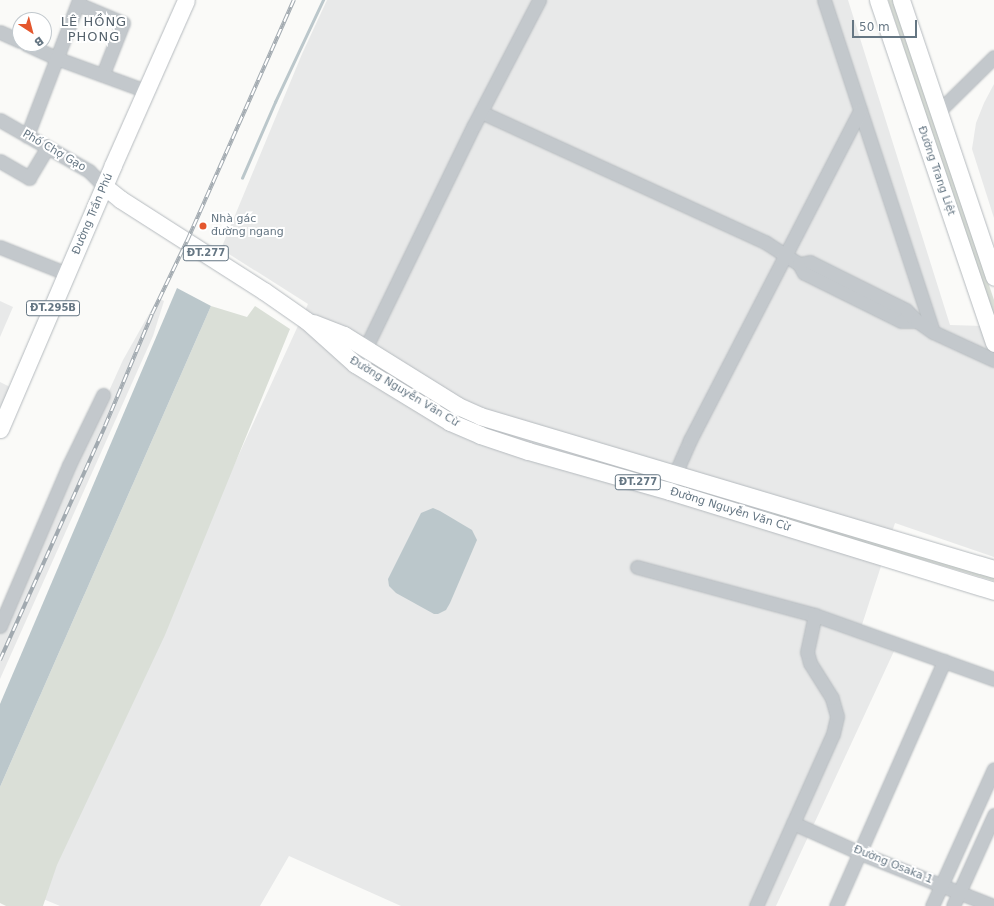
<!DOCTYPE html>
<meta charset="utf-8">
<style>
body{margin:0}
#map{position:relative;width:994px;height:906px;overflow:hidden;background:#fafaf8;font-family:"DejaVu Sans",sans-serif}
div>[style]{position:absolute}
.built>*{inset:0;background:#e8e9e9}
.green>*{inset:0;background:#dadfd7}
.water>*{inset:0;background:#bbc7cb}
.stream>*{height:2.5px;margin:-1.25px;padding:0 1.25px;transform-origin:1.25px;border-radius:1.25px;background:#bbc7cb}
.roads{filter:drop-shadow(0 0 1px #b5babe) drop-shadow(0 0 1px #b5babe)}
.minor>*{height:13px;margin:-6.5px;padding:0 6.5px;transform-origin:6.5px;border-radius:6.5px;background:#c3c8cc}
.major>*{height:17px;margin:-8.5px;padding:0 8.5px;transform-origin:8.5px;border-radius:8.5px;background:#fff}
.rail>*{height:4px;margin-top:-2px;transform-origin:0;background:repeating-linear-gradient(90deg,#fff 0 8px,#a2aab0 0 16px);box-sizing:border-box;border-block:1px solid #a2aab0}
.dots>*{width:11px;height:11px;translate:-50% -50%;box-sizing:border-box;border:2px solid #fff;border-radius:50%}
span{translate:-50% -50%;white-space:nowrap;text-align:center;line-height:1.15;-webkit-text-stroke:4px #fff;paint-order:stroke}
.shield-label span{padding:1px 3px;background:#fff;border:1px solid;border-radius:3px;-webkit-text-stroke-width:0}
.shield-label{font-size:10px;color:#657683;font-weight:700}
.street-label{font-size:11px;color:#657683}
.poi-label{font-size:11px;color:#657683}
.left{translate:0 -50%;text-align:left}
.quarter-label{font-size:13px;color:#57646e;letter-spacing:1px}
.north{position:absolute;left:12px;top:12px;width:40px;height:40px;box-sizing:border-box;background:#fff;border:1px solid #c1c8cd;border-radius:50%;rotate:144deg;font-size:11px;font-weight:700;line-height:16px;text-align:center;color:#657683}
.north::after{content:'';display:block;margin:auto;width:14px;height:18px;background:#e4572e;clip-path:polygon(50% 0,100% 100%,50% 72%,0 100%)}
.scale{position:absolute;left:852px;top:20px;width:65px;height:18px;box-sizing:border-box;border:2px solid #657683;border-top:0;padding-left:5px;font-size:12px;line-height:14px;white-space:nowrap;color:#657683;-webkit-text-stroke:3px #fff;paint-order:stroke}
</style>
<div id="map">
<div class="built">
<i style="clip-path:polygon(327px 0,848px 0,950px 325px,984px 326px,994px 357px,994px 557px,895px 523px,858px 637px,895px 649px,776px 906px,401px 906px,289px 856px,260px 906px,60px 906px,36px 896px,308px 304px,221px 249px,302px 54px)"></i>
<i style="clip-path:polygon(994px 84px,994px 218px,972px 149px,976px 123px,984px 103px)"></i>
<i style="clip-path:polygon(158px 298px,164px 301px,153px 336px,0 679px,0 632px,123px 360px)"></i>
<i style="clip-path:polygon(0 301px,13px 307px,0 337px)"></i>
<i style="clip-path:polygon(0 382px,10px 387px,0 408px)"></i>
</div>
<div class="green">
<i style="clip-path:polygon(888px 0,894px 0,994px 300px,994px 319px)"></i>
<i style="clip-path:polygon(211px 306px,247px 317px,255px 306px,290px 329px,165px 635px,57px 865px,43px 906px,6px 906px,0 903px,0 787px)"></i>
<i style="clip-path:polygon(775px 512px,994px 577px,994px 581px,777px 517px,774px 514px)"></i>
</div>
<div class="water">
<i style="clip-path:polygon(177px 288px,211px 306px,0 787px,0 704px)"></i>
<i style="clip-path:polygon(433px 508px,440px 511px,472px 530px,477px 540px,450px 603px,446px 610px,438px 614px,434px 614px,396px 593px,389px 586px,388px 579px,421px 513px)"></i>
</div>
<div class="stream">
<i style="left:242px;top:178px;width:83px;rotate:-66.5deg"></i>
<i style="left:275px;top:102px;width:113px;rotate:-64.8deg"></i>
</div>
<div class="roads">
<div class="minor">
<i style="left:824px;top:0;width:349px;rotate:71.8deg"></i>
<i style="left:78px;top:4px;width:49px;rotate:22.9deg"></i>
<i style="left:123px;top:23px;width:55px;rotate:111.4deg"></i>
<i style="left:0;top:32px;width:22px;rotate:24deg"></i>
<i style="left:26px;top:44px;width:33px;rotate:25deg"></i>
<i style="left:56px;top:58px;width:96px;rotate:20.1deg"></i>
<i style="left:939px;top:111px;width:77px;rotate:-44.5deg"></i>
<i style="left:481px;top:112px;width:312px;rotate:24.6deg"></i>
<i style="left:765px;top:242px;width:40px;rotate:32.9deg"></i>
<i style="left:799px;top:264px;width:10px;rotate:61deg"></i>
<i style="left:804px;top:273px;width:108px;rotate:26.3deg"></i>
<i style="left:901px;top:321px;width:16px"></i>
<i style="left:0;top:120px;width:103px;rotate:29.8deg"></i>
<i style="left:89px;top:171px;width:21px;rotate:45deg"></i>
<i style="left:27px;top:136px;width:146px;rotate:-69.1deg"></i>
<i style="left:0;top:161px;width:34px;rotate:30deg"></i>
<i style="left:29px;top:178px;width:35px;rotate:-59deg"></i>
<i style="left:0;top:247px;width:73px;rotate:21.7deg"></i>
<i style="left:799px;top:264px;width:11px;rotate:-10deg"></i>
<i style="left:810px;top:262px;width:107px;rotate:26.6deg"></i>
<i style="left:906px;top:310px;width:16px;rotate:45deg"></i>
<i style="left:917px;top:321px;width:19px;rotate:35deg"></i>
<i style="left:933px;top:332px;width:67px;rotate:24.7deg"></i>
<i style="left:355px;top:364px;width:20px;rotate:-57deg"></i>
<i style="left:366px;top:347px;width:247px;rotate:-64.1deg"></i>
<i style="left:474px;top:125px;width:141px;rotate:-62.5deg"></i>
<i style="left:672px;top:481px;width:45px;rotate:-66.3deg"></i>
<i style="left:690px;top:440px;width:371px;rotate:-62.7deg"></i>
<i style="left:637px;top:567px;width:184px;rotate:15.1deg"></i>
<i style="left:815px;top:615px;width:190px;rotate:19.7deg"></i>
<i style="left:0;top:626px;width:175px;rotate:-66.8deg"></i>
<i style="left:69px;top:465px;width:78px;rotate:-64.1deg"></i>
<i style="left:793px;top:823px;width:73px;rotate:24.1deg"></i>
<i style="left:860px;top:853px;width:143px;rotate:21.7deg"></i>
<i style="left:756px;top:906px;width:188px;rotate:-65.9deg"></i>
<i style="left:833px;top:734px;width:18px;rotate:-77deg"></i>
<i style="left:837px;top:716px;width:19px;rotate:-106deg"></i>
<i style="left:832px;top:698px;width:41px;rotate:-122.2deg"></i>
<i style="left:810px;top:663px;width:11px;rotate:-105deg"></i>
<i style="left:807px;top:652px;width:38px;rotate:-78deg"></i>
<i style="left:836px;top:906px;width:268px;rotate:-66.2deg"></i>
<i style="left:932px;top:906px;width:150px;rotate:-65.7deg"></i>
<i style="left:953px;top:906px;width:100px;rotate:-65.7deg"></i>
</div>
<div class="major">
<i style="left:878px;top:0;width:362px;rotate:71.3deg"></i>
<i style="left:901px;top:0;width:292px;rotate:71.4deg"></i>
<i style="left:104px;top:186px;width:21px;rotate:39deg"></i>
<i style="left:120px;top:199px;width:171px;rotate:32.6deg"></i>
<i style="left:264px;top:291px;width:52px;rotate:34.9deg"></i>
<i style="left:307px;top:321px;width:64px;rotate:41.9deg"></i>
<i style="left:355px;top:364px;width:111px;rotate:31.4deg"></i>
<i style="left:450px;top:422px;width:33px;rotate:23deg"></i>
<i style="left:480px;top:435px;width:51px;rotate:18.4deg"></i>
<i style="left:528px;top:451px;width:147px;rotate:15.8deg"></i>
<i style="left:669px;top:491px;width:340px;rotate:17.1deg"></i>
<i style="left:313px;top:323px;width:33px;rotate:21deg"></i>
<i style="left:344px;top:335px;width:134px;rotate:31.9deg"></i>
<i style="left:458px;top:406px;width:24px;rotate:24deg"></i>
<i style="left:480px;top:416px;width:536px;rotate:16.58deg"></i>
<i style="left:0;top:429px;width:287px;rotate:-66.8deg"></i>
<i style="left:113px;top:165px;width:180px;rotate:-66.1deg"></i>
</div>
</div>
<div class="rail">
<i style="left:0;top:660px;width:256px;rotate:-65.8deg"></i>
<i style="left:105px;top:426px;width:121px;rotate:-67.2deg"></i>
<i style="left:152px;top:314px;width:81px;rotate:-64.4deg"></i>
<i style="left:187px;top:241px;width:264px;rotate:-66.1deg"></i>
</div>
<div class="dots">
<i style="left:203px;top:226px;background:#e4572e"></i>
</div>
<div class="shield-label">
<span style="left:206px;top:253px">ĐT.277</span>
<span style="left:53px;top:308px">ĐT.295B</span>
<span style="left:638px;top:482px">ĐT.277</span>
</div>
<div class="street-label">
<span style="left:54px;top:151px;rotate:30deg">Phố Chợ Gạo</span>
<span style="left:936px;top:171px;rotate:71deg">Đường Trang Liệt</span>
<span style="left:93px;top:214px;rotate:-67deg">Đường Trần Phú</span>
<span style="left:404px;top:392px;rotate:31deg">Đường Nguyễn Văn Cừ</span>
<span style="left:730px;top:510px;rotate:17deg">Đường Nguyễn Văn Cừ</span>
<span style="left:893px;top:865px;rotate:22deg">Đường Osaka 1</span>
</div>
<div class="poi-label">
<span class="left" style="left:211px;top:226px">Nhà gác<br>đường ngang</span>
</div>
<div class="quarter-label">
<span style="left:94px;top:30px">LÊ HỒNG<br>PHONG</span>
</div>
<div class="north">B</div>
<div class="scale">50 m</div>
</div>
